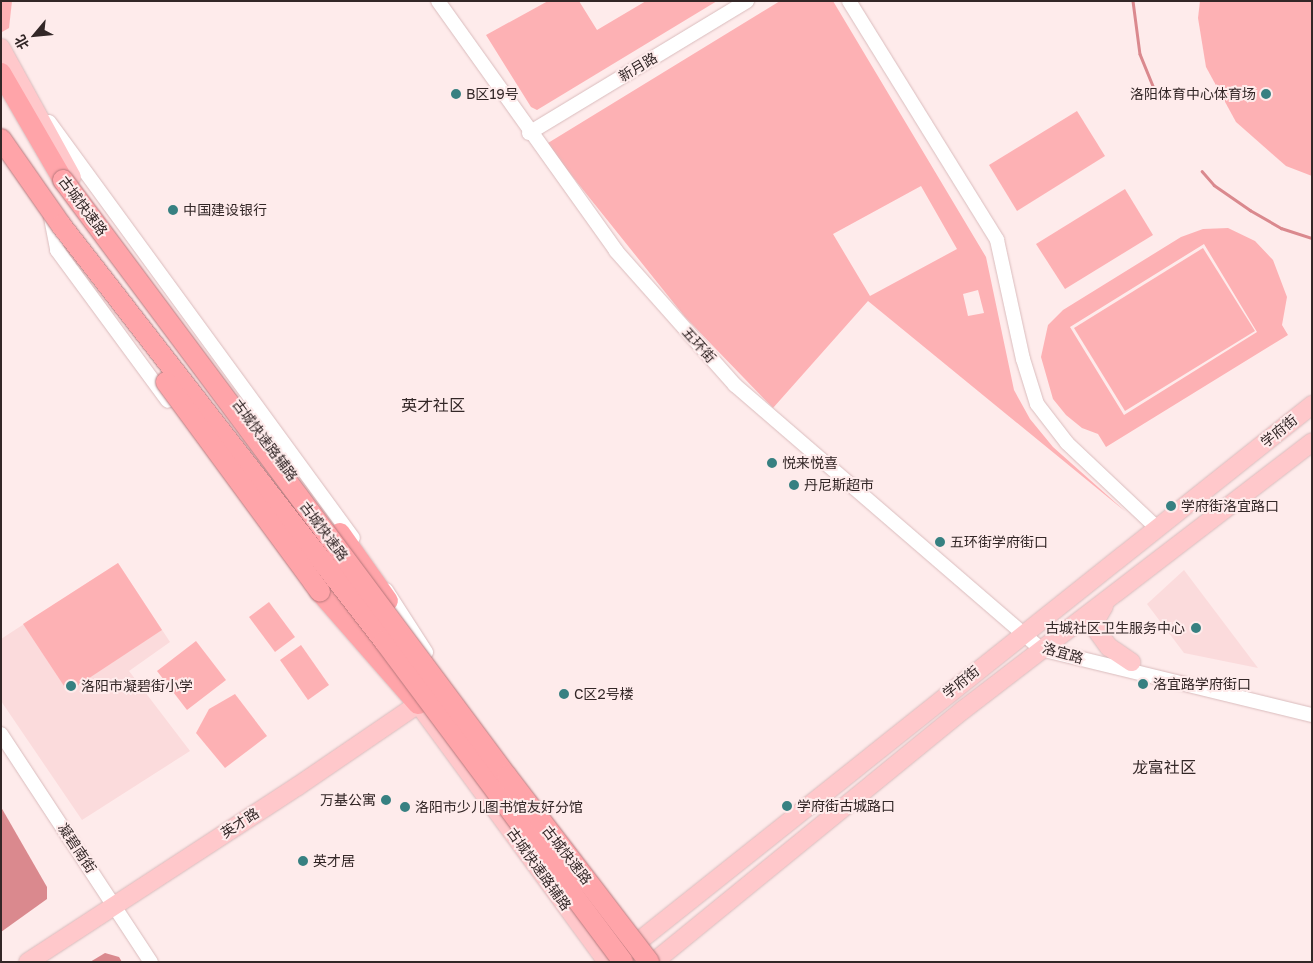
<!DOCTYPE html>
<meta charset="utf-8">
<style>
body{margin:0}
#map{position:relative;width:1313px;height:963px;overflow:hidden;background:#feebeb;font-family:"Golos Text","Noto Sans SC",sans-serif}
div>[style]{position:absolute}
.built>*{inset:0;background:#fbdbdc}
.green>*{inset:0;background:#fdb1b4}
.water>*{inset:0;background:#da898e}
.stream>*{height:2.5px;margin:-1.25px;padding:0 1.25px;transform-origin:1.25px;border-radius:1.25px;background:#da898e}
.roads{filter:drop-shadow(0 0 1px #dabcbd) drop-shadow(0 0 1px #dabcbd)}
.minor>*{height:14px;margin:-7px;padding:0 7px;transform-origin:7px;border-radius:7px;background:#fff}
.major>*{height:18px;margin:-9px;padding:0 9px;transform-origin:9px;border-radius:9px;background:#ffc8cb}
.highway>*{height:20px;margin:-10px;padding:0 10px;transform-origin:10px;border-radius:10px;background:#ffa4a9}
.bridges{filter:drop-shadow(0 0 1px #b8787c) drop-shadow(0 0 1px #b8787c)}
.highway-bridge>*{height:20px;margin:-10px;padding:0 10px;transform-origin:10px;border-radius:10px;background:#ffa4a9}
.dots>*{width:14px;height:14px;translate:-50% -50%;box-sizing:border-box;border:2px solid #feebeb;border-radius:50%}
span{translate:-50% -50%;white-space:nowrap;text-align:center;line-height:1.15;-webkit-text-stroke:4px #feebeb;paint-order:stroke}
.street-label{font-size:14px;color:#332727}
.poi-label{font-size:14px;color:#332727}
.left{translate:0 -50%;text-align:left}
.right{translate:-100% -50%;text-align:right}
.quarter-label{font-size:16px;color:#332727}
.frame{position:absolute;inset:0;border:2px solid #332727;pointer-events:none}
.north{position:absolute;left:10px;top:10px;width:50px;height:50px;-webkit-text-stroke:4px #feebeb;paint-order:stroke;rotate:242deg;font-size:14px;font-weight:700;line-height:20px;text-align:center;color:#332727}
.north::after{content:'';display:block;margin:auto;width:18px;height:22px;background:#332727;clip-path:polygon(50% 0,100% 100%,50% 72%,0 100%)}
</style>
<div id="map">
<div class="built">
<i style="clip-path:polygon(118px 563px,170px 642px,129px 671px,190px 751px,82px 820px,1px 701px,1px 639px)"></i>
<i style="clip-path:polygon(1184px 570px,1258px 668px,1184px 653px,1147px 604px)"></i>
</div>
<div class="green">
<i style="clip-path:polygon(1px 1px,12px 1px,9px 28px,2px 32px)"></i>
<i style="clip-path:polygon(548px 1px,579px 1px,597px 30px,646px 1px,717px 1px,537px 110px,531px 107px,486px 35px)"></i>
<i style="clip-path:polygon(evenodd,780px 1px,833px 1px,986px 257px,1014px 390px,1030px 419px,1053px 447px,1126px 512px,868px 301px,773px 408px,685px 317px,556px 156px,548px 143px,780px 1px,921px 186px,957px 249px,870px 296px,833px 234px,921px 186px,780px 1px,978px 290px,984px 313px,968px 316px,963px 294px,978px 290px)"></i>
<i style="clip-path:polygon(1200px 1px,1312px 1px,1312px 176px,1286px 166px,1236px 122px,1206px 67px,1198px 18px)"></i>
<i style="clip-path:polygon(1077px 111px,1105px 156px,1017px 211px,989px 165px)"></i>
<i style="clip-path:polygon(1125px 189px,1153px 235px,1065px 289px,1036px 244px)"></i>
<i style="clip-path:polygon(evenodd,1228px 228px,1255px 241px,1273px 260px,1287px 297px,1282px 325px,1288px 335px,1106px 447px,1098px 434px,1082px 428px,1066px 415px,1053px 399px,1041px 357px,1048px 325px,1063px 310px,1181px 237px,1203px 229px,1228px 228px,1204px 244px,1257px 332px,1124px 415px,1070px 327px,1204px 244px)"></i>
<i style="clip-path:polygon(1203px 248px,1255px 331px,1125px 411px,1074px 328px)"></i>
<i style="clip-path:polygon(118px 563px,162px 630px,68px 692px,23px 624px)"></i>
<i style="clip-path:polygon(269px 602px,295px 637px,275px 652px,249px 617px)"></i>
<i style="clip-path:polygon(196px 641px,226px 680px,187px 710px,157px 671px)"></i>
<i style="clip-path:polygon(301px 645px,329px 685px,308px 700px,280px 660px)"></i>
<i style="clip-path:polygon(235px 694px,267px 736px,225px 768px,196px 733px,209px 709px)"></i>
</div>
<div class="water">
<i style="clip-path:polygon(1px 807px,47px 887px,47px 899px,1px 932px)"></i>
<i style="clip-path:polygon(105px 953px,119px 957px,122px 962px,90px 962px)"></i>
</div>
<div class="stream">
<i style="left:1133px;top:1px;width:53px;rotate:82.5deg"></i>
<i style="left:1140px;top:54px;width:48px;rotate:67.8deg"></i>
<i style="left:1202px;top:171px;width:18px;rotate:49deg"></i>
<i style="left:1214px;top:185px;width:44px;rotate:34.8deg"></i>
<i style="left:1250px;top:210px;width:36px;rotate:30deg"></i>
<i style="left:1281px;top:228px;width:33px;rotate:18deg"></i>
</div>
<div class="roads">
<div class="minor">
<i style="left:438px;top:1px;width:307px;rotate:54.5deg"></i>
<i style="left:616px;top:251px;width:179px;rotate:48.4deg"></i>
<i style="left:735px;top:385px;width:404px;rotate:40.8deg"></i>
<i style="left:1041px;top:649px;width:279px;rotate:13.7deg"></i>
<i style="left:849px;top:1px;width:281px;rotate:58.2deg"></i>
<i style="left:997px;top:240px;width:122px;rotate:77.7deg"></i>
<i style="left:1023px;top:359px;width:47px;rotate:72.7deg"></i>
<i style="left:1037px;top:404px;width:49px;rotate:52.4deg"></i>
<i style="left:1067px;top:443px;width:124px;rotate:43.4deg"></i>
<i style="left:49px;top:122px;width:515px;rotate:53.84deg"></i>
<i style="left:529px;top:133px;width:255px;rotate:-31.2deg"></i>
<i style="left:51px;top:218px;width:33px;rotate:79deg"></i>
<i style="left:57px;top:250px;width:187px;rotate:53.7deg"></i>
<i style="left:386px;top:590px;width:74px;rotate:57.2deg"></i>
<i style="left:1px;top:734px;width:273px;rotate:56.7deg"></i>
</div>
<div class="major">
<i style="left:1px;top:48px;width:147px;rotate:61.2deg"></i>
<i style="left:1104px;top:606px;width:16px;rotate:120deg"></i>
<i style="left:1096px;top:620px;width:8px;rotate:97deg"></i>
<i style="left:1095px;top:628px;width:24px;rotate:54deg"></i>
<i style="left:1109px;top:647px;width:27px;rotate:34deg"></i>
<i style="left:411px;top:694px;width:332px;rotate:53.8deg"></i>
<i style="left:624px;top:953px;width:880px;rotate:-38.54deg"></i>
<i style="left:28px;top:962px;width:322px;rotate:-33.1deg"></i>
<i style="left:298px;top:786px;width:145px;rotate:-34.3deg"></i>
<i style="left:418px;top:704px;width:11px;rotate:-63deg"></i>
<i style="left:654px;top:962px;width:399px;rotate:-39.2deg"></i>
<i style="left:963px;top:710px;width:440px;rotate:-37.5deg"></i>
</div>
<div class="highway">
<i style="left:1px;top:73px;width:124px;rotate:59.9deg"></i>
<i style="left:340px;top:533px;width:83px;rotate:54.8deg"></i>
<i style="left:320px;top:592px;width:149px;rotate:48.8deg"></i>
</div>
</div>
<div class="bridges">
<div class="highway-bridge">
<i style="left:1px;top:139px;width:105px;rotate:55.1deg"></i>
<i style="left:61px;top:225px;width:527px;rotate:52.17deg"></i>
<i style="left:384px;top:641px;width:400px;rotate:53.3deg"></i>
<i style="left:63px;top:180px;width:743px;rotate:53.32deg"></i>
<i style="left:507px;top:776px;width:234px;rotate:52.6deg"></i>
<i style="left:166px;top:382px;width:260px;rotate:53.7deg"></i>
</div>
</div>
<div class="dots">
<i style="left:456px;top:94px;background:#378081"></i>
<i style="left:1266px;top:94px;background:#378081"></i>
<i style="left:173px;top:210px;background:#378081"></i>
<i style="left:772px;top:463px;background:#378081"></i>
<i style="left:794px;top:485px;background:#378081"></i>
<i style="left:1171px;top:506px;background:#378081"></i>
<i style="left:940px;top:542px;background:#378081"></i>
<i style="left:1196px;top:628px;background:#378081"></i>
<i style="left:1143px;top:684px;background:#378081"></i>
<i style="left:71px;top:686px;background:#378081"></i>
<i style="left:564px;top:694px;background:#378081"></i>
<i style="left:386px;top:800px;background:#378081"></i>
<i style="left:787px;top:806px;background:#378081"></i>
<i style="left:405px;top:807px;background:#378081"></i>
<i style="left:303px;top:861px;background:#378081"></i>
</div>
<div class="street-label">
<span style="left:638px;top:67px;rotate:-31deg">新月路</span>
<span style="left:83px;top:206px;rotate:53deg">古城快速路</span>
<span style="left:699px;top:345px;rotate:48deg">五环街</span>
<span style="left:1279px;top:431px;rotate:-39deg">学府街</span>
<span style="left:265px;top:440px;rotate:53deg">古城快速路辅路</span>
<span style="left:324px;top:531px;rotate:53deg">古城快速路</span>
<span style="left:1063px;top:653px;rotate:16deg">洛宜路</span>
<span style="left:961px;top:682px;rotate:-39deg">学府街</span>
<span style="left:240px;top:823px;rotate:-33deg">英才路</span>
<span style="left:77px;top:848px;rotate:56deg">凝碧南街</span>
<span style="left:567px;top:855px;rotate:52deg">古城快速路</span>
<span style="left:539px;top:869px;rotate:54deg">古城快速路辅路</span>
</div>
<div class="poi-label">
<span class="left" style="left:466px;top:94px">B区19号</span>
<span class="right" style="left:1256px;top:94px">洛阳体育中心体育场</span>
<span class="left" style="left:183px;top:210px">中国建设银行</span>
<span class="left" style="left:782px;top:463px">悦来悦喜</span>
<span class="left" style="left:804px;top:485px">丹尼斯超市</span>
<span class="left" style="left:1181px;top:506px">学府街洛宜路口</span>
<span class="left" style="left:950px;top:542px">五环街学府街口</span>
<span class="right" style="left:1185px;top:628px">古城社区卫生服务中心</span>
<span class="left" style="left:1153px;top:684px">洛宜路学府街口</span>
<span class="left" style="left:81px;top:686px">洛阳市凝碧街小学</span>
<span class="left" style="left:574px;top:694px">C区2号楼</span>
<span class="right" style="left:376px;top:800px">万基公寓</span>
<span class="left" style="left:797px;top:806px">学府街古城路口</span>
<span class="left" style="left:415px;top:807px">洛阳市少儿图书馆友好分馆</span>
<span class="left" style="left:313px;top:861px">英才居</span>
</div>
<div class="quarter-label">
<span style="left:433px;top:405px">英才社区</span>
<span style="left:1164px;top:767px">龙富社区</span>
</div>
<div class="frame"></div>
<div class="north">北</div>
</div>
